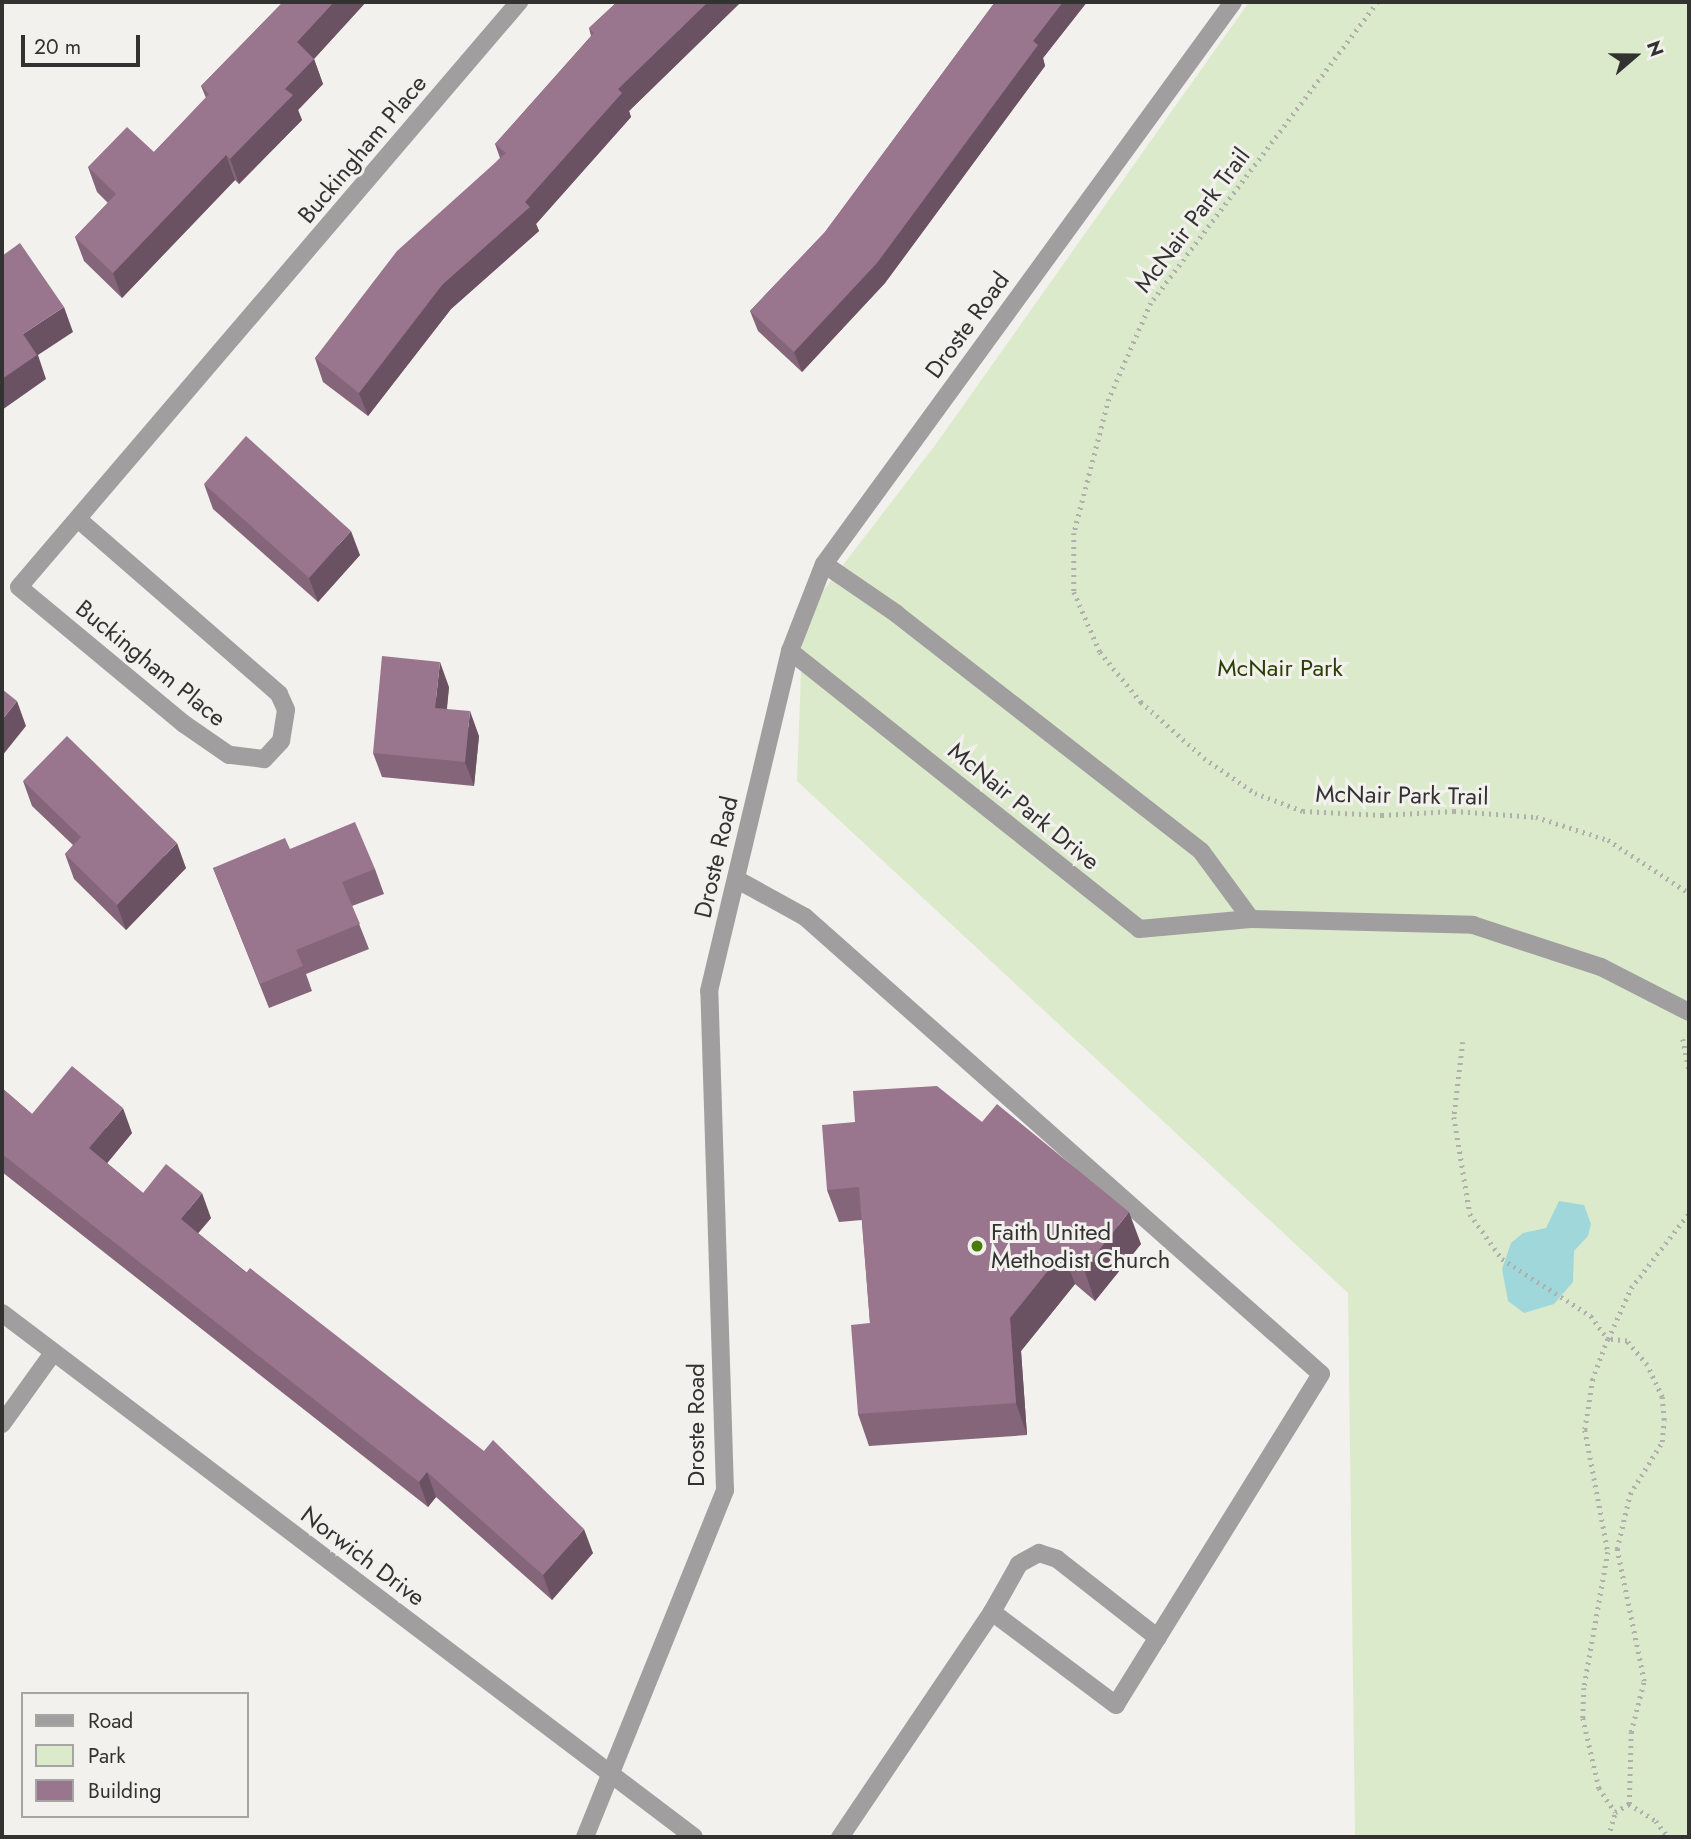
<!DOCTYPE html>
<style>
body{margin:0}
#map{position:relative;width:1691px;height:1839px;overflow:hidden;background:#f3f1ed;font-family:Jost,sans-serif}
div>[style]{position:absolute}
.green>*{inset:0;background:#dceacc}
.water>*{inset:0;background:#a0d7db}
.path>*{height:4.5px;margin-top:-2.25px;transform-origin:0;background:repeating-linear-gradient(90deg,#b0afab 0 2px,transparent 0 7px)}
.minor>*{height:18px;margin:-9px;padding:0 9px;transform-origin:9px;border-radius:9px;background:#a09e9f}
.wall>*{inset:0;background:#84657a}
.shaded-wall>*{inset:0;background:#6b5263}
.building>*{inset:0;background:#99758e}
.dots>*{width:19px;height:19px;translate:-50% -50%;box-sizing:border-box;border:4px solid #f3f1ed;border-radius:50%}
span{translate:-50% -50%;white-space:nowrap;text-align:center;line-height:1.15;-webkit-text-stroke:6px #f3f1ed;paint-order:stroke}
.street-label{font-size:24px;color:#323230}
.park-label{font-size:24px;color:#2a3f01}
.poi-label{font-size:24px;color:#323230}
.left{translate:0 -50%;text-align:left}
.frame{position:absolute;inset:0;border:4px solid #323230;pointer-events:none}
.legend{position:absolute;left:21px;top:1692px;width:228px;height:126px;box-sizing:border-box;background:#f3f1ed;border:2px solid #a6a5a1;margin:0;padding:9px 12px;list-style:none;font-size:21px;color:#323230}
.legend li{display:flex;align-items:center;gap:14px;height:35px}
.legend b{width:35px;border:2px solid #a6a5a1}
.north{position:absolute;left:1600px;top:21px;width:70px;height:70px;-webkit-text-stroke:5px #f3f1ed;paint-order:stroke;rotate:70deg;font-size:19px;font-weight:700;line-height:28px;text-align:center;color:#323230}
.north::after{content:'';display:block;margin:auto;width:24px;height:32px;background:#323230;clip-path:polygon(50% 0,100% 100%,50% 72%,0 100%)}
.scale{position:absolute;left:21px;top:35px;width:119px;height:32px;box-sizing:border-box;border:4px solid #323230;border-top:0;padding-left:9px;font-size:21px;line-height:24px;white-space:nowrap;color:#323230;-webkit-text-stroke:5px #f3f1ed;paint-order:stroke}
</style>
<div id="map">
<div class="green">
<i style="clip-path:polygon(1249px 2px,1689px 2px,1689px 1837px,1355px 1837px,1348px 1293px,797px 781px,803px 617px,936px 444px)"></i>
</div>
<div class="water">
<i style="clip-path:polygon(1559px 1201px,1584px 1205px,1591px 1224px,1588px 1236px,1574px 1251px,1573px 1282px,1554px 1304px,1524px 1313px,1508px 1301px,1502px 1269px,1511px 1243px,1523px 1233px,1546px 1228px)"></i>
</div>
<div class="path">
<i style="left:1378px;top:2px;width:377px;rotate:127deg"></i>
<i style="left:1151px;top:303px;width:105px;rotate:113.6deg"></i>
<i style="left:1109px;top:399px;width:138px;rotate:104.6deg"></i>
<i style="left:1074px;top:533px;width:59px;rotate:90deg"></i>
<i style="left:1074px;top:592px;width:65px;rotate:66.6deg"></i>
<i style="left:1100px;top:652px;width:65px;rotate:50.6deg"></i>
<i style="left:1141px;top:702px;width:84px;rotate:41.6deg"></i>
<i style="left:1204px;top:758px;width:62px;rotate:34.5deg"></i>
<i style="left:1255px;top:793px;width:51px;rotate:20.6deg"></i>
<i style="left:1303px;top:811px;width:79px;rotate:2.9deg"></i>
<i style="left:1382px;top:815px;width:72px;rotate:-3.2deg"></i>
<i style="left:1454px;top:811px;width:82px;rotate:4.2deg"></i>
<i style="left:1536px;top:817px;width:76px;rotate:17.7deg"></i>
<i style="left:1608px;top:840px;width:97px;rotate:33.2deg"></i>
<i style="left:1683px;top:1039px;width:32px;rotate:79deg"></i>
<i style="left:1463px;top:1042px;width:76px;rotate:96.8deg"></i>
<i style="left:1454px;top:1117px;width:98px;rotate:80.6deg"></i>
<i style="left:1470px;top:1214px;width:55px;rotate:54.6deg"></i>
<i style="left:1502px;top:1259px;width:106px;rotate:32.6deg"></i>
<i style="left:1591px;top:1316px;width:29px;rotate:54deg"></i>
<i style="left:1608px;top:1339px;width:43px;rotate:110.6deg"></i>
<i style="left:1593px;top:1379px;width:52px;rotate:98.9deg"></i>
<i style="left:1585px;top:1430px;width:124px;rotate:79.3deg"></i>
<i style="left:1608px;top:1552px;width:138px;rotate:100deg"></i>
<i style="left:1584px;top:1688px;width:30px;rotate:92deg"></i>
<i style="left:1583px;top:1718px;width:72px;rotate:77.1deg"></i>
<i style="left:1599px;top:1788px;width:29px;rotate:56deg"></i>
<i style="left:1629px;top:1804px;width:72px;rotate:-88.4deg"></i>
<i style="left:1631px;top:1732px;width:53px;rotate:-75.7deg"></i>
<i style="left:1644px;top:1681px;width:135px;rotate:-101.6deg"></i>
<i style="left:1617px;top:1549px;width:57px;rotate:-76.7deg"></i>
<i style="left:1630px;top:1494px;width:61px;rotate:-58.4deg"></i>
<i style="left:1662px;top:1442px;width:22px;rotate:-85deg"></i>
<i style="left:1664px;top:1420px;width:23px;rotate:-95deg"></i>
<i style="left:1662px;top:1397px;width:35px;rotate:-115deg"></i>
<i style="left:1647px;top:1365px;width:31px;rotate:-130deg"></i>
<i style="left:1627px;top:1341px;width:19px;rotate:-174deg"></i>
<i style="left:1608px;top:1339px;width:56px;rotate:-65.7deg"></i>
<i style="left:1631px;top:1288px;width:95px;rotate:-52.3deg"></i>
<i style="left:1608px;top:1837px;width:26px;rotate:-74deg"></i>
<i style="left:1615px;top:1812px;width:16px;rotate:-30deg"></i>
<i style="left:1629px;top:1804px;width:32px;rotate:32deg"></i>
<i style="left:1656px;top:1821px;width:20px;rotate:53deg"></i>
</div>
<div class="minor">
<i style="left:79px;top:520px;width:265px;rotate:41deg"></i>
<i style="left:279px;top:694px;width:17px;rotate:66deg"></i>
<i style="left:286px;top:710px;width:31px;rotate:99deg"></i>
<i style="left:281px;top:741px;width:25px;rotate:133deg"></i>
<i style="left:264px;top:759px;width:35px;rotate:-173deg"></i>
<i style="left:229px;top:755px;width:55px;rotate:-145.4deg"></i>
<i style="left:184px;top:724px;width:214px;rotate:-140.3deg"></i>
<i style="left:19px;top:587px;width:770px;rotate:-49.48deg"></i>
<i style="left:790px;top:651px;width:446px;rotate:38.5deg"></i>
<i style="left:1139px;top:929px;width:112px;rotate:-5.1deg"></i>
<i style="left:1251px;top:919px;width:84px;rotate:-126.3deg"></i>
<i style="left:1201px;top:851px;width:385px;rotate:-142.1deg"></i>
<i style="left:897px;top:614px;width:88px;rotate:-145.6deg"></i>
<i style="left:736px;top:879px;width:79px;rotate:28.8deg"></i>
<i style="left:805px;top:917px;width:689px;rotate:41.53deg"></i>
<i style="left:1321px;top:1374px;width:389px;rotate:121.8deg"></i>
<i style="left:1116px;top:1705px;width:155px;rotate:-143.1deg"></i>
<i style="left:992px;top:1612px;width:272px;rotate:124deg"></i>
<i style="left:1251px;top:919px;width:222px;rotate:1.5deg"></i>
<i style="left:1473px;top:925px;width:135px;rotate:18.2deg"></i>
<i style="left:1601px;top:967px;width:99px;rotate:27.1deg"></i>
<i style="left:2px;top:1313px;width:868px;rotate:37.13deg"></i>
<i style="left:2px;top:1424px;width:87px;rotate:-54.3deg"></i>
<i style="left:992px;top:1612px;width:55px;rotate:-60.6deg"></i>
<i style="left:1019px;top:1564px;width:23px;rotate:-29deg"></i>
<i style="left:1039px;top:1553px;width:19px;rotate:18deg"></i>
<i style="left:1057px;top:1559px;width:128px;rotate:38deg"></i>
<i style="left:585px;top:1837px;width:374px;rotate:-68deg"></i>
<i style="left:725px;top:1490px;width:499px;rotate:-91.8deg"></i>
<i style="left:709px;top:991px;width:350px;rotate:-76.6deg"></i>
<i style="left:790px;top:651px;width:93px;rotate:-68.7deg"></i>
<i style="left:824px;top:564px;width:695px;rotate:-53.95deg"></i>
</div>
<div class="wall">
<i style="clip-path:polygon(283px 2px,366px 2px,314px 59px,323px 84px,298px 110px,302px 120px,239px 184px,235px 180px,122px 298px,84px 261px,75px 237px,108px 203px,97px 192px,88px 167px,154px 152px,206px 98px,201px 86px)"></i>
<i style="clip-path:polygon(617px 2px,741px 2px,629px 111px,631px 117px,536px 224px,539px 231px,451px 309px,368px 416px,323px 382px,315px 358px,500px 158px,495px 144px,591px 36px,589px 28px)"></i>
<i style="clip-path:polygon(995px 2px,1087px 2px,1043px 58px,1045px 66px,885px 283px,802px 372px,758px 331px,750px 311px,825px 232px)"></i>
<i style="clip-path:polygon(204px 484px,360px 555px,318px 602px,213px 509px)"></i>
<i style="clip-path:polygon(449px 687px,447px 709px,479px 736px,474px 786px,382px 777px,373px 753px)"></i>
<i style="clip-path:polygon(23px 781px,186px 868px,126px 930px,74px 879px,65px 854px,73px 845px,32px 806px)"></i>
<i style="clip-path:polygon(290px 849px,375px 869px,384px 894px,352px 906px,369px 949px,306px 974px,312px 991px,269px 1008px,213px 868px)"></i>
<i style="clip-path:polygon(2px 1088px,32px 1114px,132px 1133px,107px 1163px,143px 1193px,211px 1218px,198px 1233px,593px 1553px,552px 1600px,436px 1497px,428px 1507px,2px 1172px)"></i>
<i style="clip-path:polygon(982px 1122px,1141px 1244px,1095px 1301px,1075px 1284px,1021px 1351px,1027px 1435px,869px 1446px,858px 1414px,870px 1323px,862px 1220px,839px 1222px,827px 1190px)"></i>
</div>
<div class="shaded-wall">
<i style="clip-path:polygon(334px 2px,366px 2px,313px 60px,314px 59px,323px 84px,298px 110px,302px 120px,239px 184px,230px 159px,285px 89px,297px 42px)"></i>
<i style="clip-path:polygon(708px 2px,741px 2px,629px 111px,631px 117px,536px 224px,539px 231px,451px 309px,368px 416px,359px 393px,442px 285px,525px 202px,618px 89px)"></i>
<i style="clip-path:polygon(1063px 2px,1087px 2px,1043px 58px,1045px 66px,885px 283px,802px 372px,794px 352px)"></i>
<i style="clip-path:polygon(226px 155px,235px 180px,122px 298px,113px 273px)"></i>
<i style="clip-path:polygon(64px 307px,73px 332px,38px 355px,46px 379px,2px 410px,2px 379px,23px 334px)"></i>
<i style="clip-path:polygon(351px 531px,360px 555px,318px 602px,309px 578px)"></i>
<i style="clip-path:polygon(440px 662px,449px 687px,444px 732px,435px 708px)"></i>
<i style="clip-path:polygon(17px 701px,26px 726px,2px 756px,2px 720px)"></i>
<i style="clip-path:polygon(470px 711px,479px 736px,474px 786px,465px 762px)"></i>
<i style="clip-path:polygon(177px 843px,186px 868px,126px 930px,117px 905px)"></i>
<i style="clip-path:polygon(123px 1108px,132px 1133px,99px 1173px,89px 1148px)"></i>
<i style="clip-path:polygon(202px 1193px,211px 1218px,190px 1243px,181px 1219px)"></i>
<i style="clip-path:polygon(1129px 1212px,1141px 1244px,1095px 1301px,1084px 1269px)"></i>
<i style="clip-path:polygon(1063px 1252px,1075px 1284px,1021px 1351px,1027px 1435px,1016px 1403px,1010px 1318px)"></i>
<i style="clip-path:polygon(427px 1472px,436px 1497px,428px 1507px,419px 1482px)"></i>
<i style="clip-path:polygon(584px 1529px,593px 1553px,552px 1600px,543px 1575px)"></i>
</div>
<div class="building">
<i style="clip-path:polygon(283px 2px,334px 2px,297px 42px,314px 59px,285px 89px,293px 95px,230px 159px,226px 155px,113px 273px,75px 237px,116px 194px,88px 167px,127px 127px,154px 152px,209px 94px,201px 86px)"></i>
<i style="clip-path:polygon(617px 2px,708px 2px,618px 89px,622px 93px,525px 202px,530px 207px,442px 285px,359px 393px,315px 358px,397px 251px,506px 153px,495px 144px,594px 33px,589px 28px)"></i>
<i style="clip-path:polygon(995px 2px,1063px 2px,1033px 41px,1038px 45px,877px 263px,794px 352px,750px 311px,825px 232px)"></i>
<i style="clip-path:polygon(20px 243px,64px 307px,23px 334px,37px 355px,2px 379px,2px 256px)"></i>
<i style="clip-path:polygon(246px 436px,351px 531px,309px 578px,204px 484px)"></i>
<i style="clip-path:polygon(382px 656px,440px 662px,435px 708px,470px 711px,465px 762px,373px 753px)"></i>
<i style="clip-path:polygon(2px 689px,17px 701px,2px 720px)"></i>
<i style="clip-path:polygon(67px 736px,177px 843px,117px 905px,65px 854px,81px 837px,23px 781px)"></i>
<i style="clip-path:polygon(355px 822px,375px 869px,342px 882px,360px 924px,296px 950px,303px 966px,260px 984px,213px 868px,285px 838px,290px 849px)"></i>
<i style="clip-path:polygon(72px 1066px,123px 1108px,89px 1148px,143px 1193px,166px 1164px,202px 1193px,181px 1219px,246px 1273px,250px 1268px,484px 1451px,493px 1440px,584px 1529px,543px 1575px,427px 1472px,419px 1482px,2px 1154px,2px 1088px,32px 1114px)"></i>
<i style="clip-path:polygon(937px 1086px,982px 1122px,997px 1104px,1129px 1212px,1084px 1269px,1063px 1252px,1010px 1318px,1016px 1403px,858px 1414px,851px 1325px,870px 1323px,859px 1187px,827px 1190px,822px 1125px,855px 1122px,853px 1091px)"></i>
</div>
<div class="dots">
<i style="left:977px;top:1246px;background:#487b08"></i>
</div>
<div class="street-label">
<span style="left:362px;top:149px;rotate:-50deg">Buckingham Place</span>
<span style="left:1192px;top:220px;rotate:-53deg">McNair Park Trail</span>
<span style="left:967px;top:325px;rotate:-54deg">Droste Road</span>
<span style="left:151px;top:663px;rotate:39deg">Buckingham Place</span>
<span style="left:1402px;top:795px;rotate:1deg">McNair Park Trail</span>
<span style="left:1024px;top:806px;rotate:39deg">McNair Park Drive</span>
<span style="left:716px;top:857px;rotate:-77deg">Droste Road</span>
<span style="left:696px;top:1425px;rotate:-90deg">Droste Road</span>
<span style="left:363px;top:1556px;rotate:37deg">Norwich Drive</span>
</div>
<div class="park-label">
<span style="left:1280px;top:668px">McNair Park</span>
</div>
<div class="poi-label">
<span class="left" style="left:991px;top:1246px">Faith United<br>Methodist Church</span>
</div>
<div class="frame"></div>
<ul class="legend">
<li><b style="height:9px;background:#a09e9f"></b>Road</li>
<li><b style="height:19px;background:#dceacc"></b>Park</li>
<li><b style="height:19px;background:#99758e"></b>Building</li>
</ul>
<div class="north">N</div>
<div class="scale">20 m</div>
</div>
